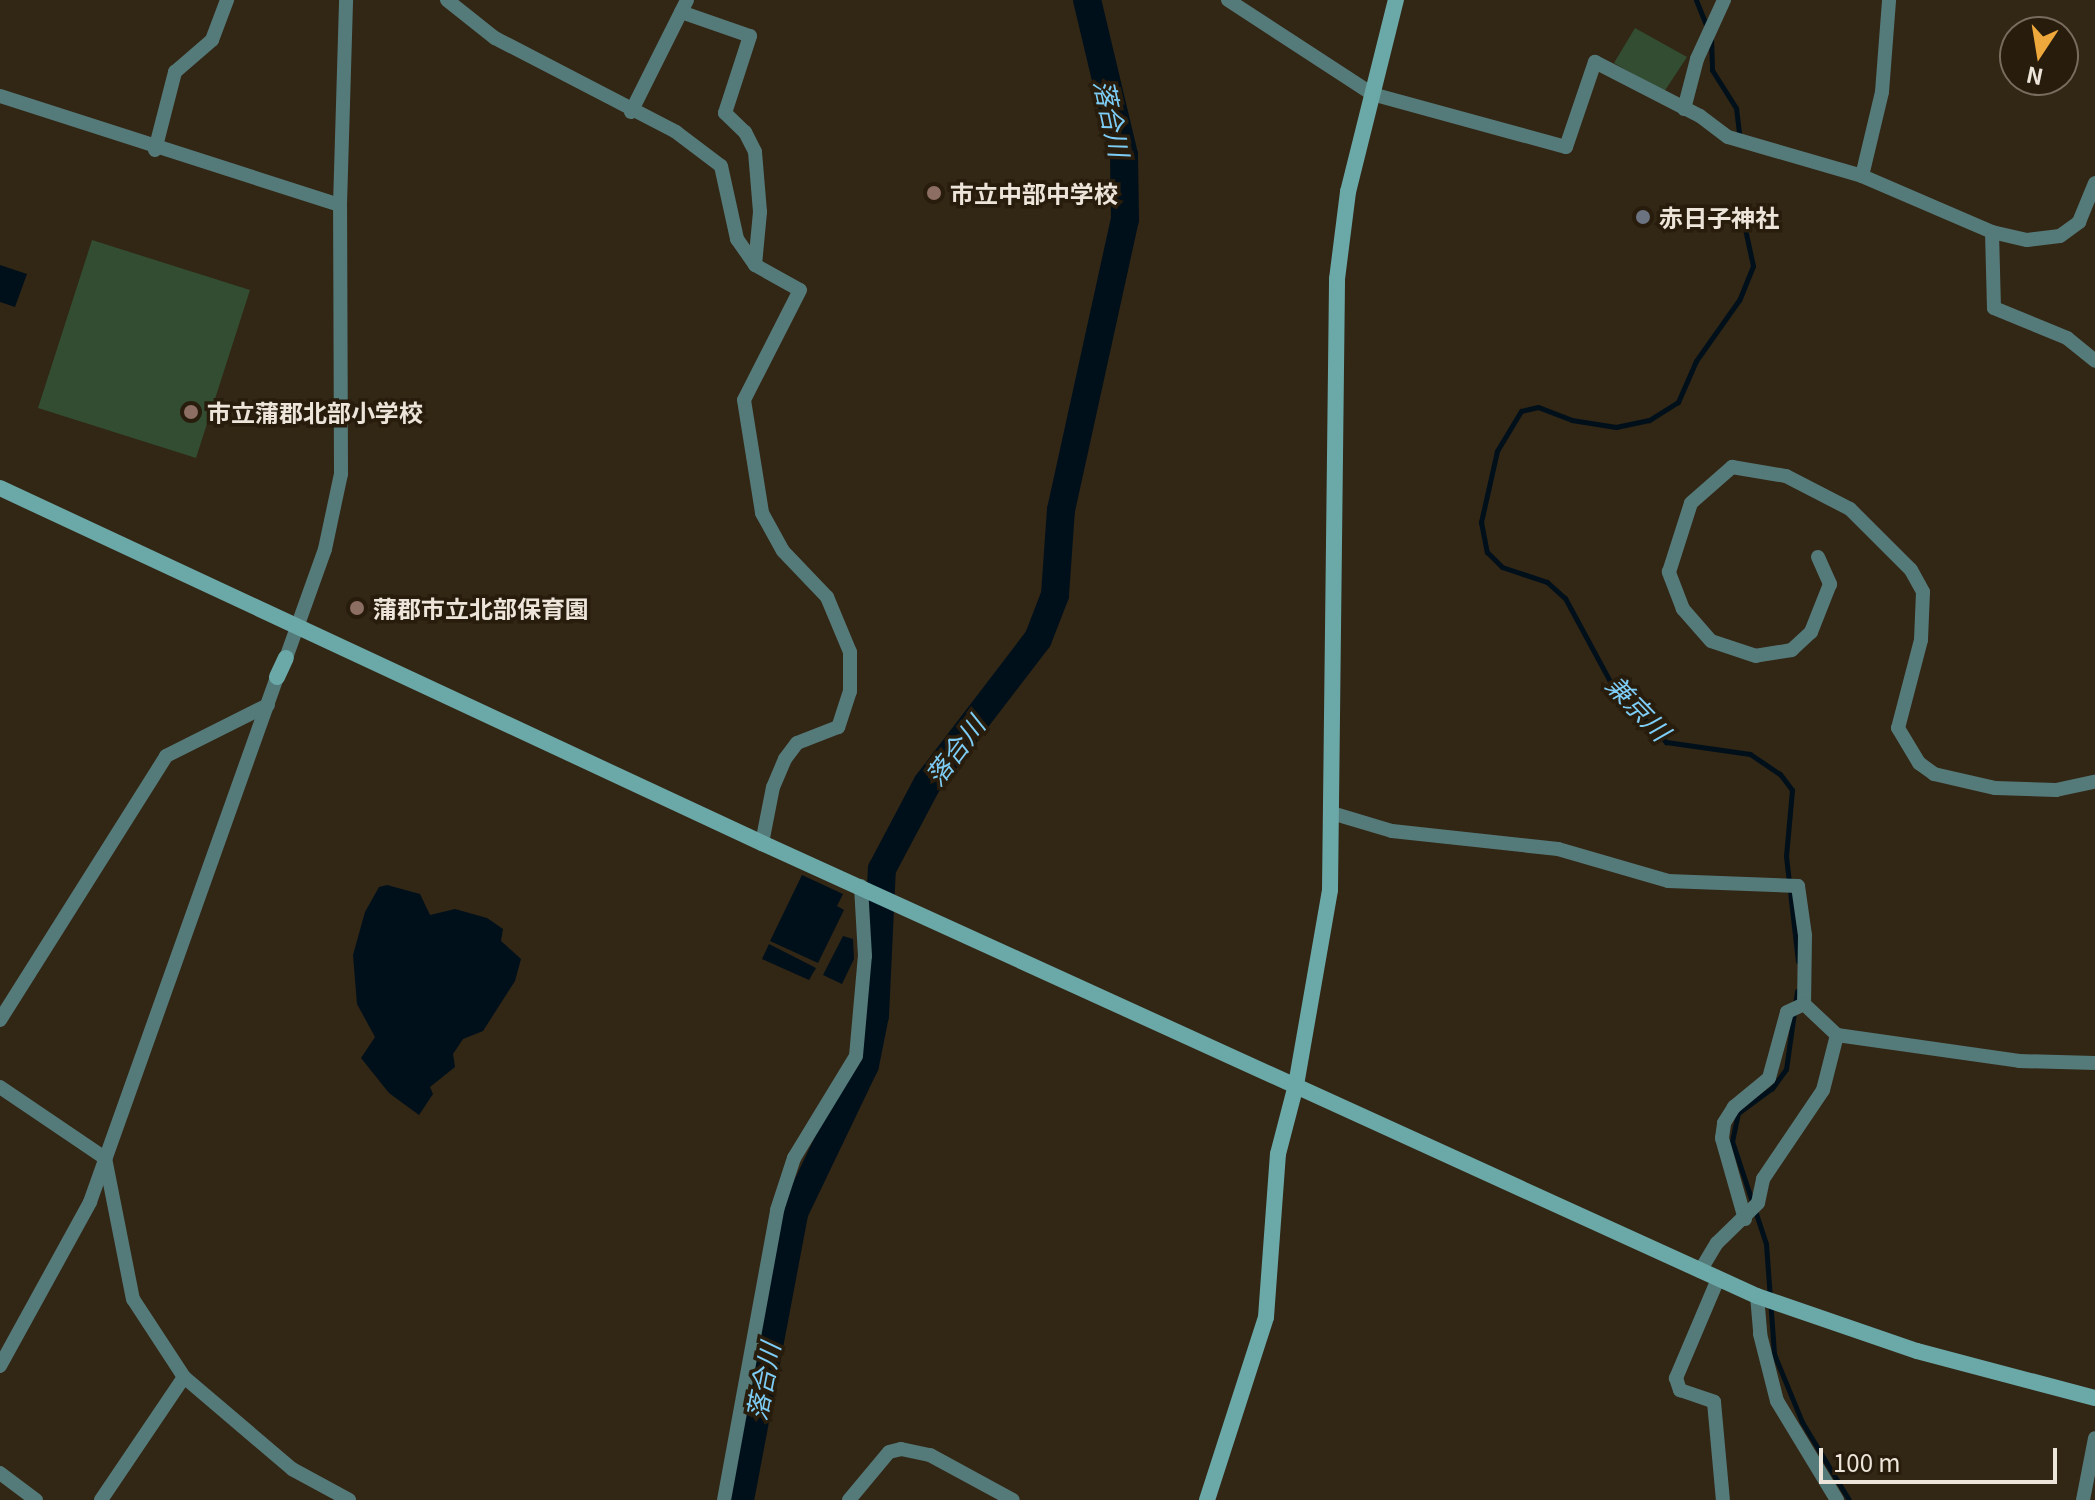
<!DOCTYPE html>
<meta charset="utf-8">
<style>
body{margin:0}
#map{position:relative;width:2095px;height:1500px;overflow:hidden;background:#322615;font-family:Georgia,"Noto Sans JP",serif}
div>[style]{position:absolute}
.green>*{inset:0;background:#324d31}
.water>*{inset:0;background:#00101b}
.stream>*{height:5px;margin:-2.5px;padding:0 2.5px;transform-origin:2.5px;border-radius:2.5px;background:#00101b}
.river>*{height:28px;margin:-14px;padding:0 14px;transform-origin:14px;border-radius:14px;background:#00101b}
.street>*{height:14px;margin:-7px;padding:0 7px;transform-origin:7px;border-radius:7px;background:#557a7a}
.secondary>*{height:16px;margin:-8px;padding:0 8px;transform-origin:8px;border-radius:8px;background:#6ba8a8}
.dots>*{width:22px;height:22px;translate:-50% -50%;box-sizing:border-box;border:4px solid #281c0c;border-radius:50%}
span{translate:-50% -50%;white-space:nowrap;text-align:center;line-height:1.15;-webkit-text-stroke:7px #281c0c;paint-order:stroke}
.poi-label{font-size:24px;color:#ede5da;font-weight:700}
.left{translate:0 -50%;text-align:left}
.water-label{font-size:26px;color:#7dcdf6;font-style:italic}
.north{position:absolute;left:1999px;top:16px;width:80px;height:80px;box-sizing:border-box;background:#281c0c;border:2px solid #776c5e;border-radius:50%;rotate:192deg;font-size:22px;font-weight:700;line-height:32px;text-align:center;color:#ede5da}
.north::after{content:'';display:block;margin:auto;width:28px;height:36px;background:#eea83c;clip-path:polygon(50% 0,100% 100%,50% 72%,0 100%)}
.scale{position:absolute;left:1819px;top:1448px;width:238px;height:36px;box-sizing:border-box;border:4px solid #ede5da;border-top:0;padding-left:10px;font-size:24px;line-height:28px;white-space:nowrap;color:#ede5da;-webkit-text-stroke:6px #281c0c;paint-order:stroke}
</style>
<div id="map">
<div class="green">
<i style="clip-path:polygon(1635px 28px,1687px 57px,1664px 92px,1614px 63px)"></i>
<i style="clip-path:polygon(92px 240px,250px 290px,196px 458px,38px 408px)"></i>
</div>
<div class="water">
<i style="clip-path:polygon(0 265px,27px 274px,15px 307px,0 302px)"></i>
<i style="clip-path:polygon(802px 875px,843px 894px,837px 906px,844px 910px,818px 963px,770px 941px)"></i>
<i style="clip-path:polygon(387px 885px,420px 894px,430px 915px,455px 909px,487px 918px,503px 929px,501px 941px,521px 959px,515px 981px,483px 1031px,463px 1039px,453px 1054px,455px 1067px,430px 1087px,433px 1094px,419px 1115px,389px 1093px,361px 1058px,375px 1037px,357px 1004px,353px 955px,365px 912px,379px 887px)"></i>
<i style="clip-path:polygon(843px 936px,853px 939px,854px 959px,842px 984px,823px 975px)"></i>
<i style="clip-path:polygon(769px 944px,816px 968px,809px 980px,762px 959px)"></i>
</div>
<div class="stream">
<i style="left:1696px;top:0;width:32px;rotate:68deg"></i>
<i style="left:1711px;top:39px;width:31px;rotate:88deg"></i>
<i style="left:1712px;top:70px;width:45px;rotate:57.7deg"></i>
<i style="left:1736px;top:108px;width:26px;rotate:83deg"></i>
<i style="left:1742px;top:215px;width:52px;rotate:77.8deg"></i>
<i style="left:1753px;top:266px;width:37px;rotate:112deg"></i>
<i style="left:1739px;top:300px;width:75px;rotate:125.2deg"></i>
<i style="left:1696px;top:361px;width:45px;rotate:113.7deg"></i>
<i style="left:1678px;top:402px;width:34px;rotate:148deg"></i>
<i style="left:1649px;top:420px;width:34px;rotate:168deg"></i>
<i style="left:1616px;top:427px;width:45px;rotate:-171deg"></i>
<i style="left:1572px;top:420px;width:36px;rotate:-159deg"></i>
<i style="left:1538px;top:407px;width:17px;rotate:167deg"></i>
<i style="left:1521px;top:411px;width:47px;rotate:121deg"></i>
<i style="left:1497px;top:451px;width:73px;rotate:102.7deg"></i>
<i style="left:1481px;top:522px;width:31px;rotate:79deg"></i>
<i style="left:1487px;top:552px;width:21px;rotate:45deg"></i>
<i style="left:1502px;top:567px;width:47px;rotate:18.4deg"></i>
<i style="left:1547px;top:582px;width:24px;rotate:42deg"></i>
<i style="left:1565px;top:598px;width:97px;rotate:61.6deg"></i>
<i style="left:1611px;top:683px;width:81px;rotate:47deg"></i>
<i style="left:1666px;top:742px;width:85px;rotate:8.1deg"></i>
<i style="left:1750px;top:754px;width:36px;rotate:34deg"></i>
<i style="left:1780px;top:774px;width:20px;rotate:53deg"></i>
<i style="left:1792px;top:790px;width:66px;rotate:95.2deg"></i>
<i style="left:1786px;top:856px;width:106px;rotate:83.5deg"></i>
<i style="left:1797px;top:991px;width:79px;rotate:98deg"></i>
<i style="left:1786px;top:1069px;width:24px;rotate:126deg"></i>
<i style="left:1772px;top:1088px;width:42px;rotate:143.7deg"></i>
<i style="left:1738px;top:1113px;width:29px;rotate:102deg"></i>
<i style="left:1732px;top:1141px;width:108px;rotate:71.7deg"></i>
<i style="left:1766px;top:1244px;width:110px;rotate:85.8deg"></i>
<i style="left:1774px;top:1354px;width:74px;rotate:67.6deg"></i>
<i style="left:1802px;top:1422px;width:91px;rotate:58.9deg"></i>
</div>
<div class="river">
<i style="left:740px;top:1500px;width:292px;rotate:-79.3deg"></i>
<i style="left:794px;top:1213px;width:164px;rotate:-64.4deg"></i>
<i style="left:865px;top:1065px;width:51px;rotate:-78.7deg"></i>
<i style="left:875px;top:1015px;width:146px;rotate:-87.3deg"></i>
<i style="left:882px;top:869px;width:96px;rotate:-62.1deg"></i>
<i style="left:927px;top:784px;width:183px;rotate:-52.6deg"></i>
<i style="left:1038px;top:639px;width:47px;rotate:-68.9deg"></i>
<i style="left:1055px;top:595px;width:85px;rotate:-86deg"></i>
<i style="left:1061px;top:510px;width:298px;rotate:-77.6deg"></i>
<i style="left:1125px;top:219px;width:64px;rotate:-90.9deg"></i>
<i style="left:1124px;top:155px;width:159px;rotate:-103.4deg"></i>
</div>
<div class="street">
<i style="left:447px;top:0;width:61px;rotate:38.4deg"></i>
<i style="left:495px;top:38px;width:204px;rotate:27.4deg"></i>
<i style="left:676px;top:132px;width:56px;rotate:37.1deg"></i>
<i style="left:721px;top:166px;width:75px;rotate:77.6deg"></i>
<i style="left:737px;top:239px;width:32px;rotate:55deg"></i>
<i style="left:755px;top:265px;width:51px;rotate:29.1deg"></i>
<i style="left:800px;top:290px;width:123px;rotate:117deg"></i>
<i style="left:744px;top:400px;width:114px;rotate:80.9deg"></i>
<i style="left:762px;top:513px;width:43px;rotate:61.1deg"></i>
<i style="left:783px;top:551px;width:64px;rotate:46.3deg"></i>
<i style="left:827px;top:597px;width:60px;rotate:67.3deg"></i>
<i style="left:850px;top:652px;width:39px;rotate:90deg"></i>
<i style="left:850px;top:691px;width:38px;rotate:108deg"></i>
<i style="left:838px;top:727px;width:44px;rotate:158.7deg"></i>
<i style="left:797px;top:743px;width:20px;rotate:127deg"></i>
<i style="left:785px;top:759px;width:30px;rotate:113deg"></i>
<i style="left:773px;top:787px;width:57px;rotate:101.1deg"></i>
<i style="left:1228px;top:0;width:172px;rotate:33.1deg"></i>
<i style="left:1372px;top:94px;width:201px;rotate:15.3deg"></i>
<i style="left:1566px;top:147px;width:90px;rotate:-71.2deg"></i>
<i style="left:1595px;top:62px;width:118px;rotate:27.2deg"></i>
<i style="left:1700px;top:116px;width:35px;rotate:37deg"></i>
<i style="left:1728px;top:137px;width:140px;rotate:16.2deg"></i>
<i style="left:1862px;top:176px;width:142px;rotate:23.3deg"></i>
<i style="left:1992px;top:232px;width:36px;rotate:13deg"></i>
<i style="left:2027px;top:240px;width:33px;rotate:-7deg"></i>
<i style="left:2060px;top:236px;width:24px;rotate:-36deg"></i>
<i style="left:2079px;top:222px;width:42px;rotate:-67.7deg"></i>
<i style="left:681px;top:12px;width:73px;rotate:19.2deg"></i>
<i style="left:750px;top:36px;width:81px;rotate:108deg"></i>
<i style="left:725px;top:113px;width:28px;rotate:44deg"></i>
<i style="left:745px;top:132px;width:22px;rotate:63deg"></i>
<i style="left:755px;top:152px;width:60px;rotate:85.2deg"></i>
<i style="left:760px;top:212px;width:53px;rotate:95.4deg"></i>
<i style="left:0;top:96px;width:357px;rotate:17.8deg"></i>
<i style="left:1684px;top:109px;width:52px;rotate:-75.4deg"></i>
<i style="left:1697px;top:59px;width:65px;rotate:-65.4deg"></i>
<i style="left:631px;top:112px;width:125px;rotate:-63.4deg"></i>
<i style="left:155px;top:150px;width:81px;rotate:-75.6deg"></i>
<i style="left:175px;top:72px;width:49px;rotate:-40.9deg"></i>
<i style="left:212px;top:40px;width:43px;rotate:-69.4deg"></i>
<i style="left:1862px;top:176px;width:86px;rotate:-76.6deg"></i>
<i style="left:1882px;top:92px;width:92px;rotate:-85.6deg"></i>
<i style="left:1992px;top:232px;width:76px;rotate:88.5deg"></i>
<i style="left:1994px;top:308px;width:79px;rotate:22.3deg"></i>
<i style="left:2067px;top:338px;width:36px;rotate:39deg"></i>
<i style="left:1818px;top:557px;width:30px;rotate:66deg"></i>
<i style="left:1830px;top:584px;width:52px;rotate:111.6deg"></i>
<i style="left:1811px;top:632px;width:26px;rotate:137deg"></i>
<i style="left:1792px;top:650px;width:36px;rotate:171deg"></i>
<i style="left:1756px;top:656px;width:47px;rotate:-161.6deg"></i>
<i style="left:1711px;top:641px;width:43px;rotate:-131.2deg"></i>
<i style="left:1683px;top:609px;width:40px;rotate:-111deg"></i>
<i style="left:1669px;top:572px;width:72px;rotate:-72.3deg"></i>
<i style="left:1691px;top:503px;width:55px;rotate:-41.3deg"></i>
<i style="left:1732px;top:467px;width:55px;rotate:9.5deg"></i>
<i style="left:1786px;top:476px;width:72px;rotate:27.3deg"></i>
<i style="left:1850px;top:509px;width:86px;rotate:45deg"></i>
<i style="left:1911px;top:570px;width:25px;rotate:61deg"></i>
<i style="left:1923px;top:592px;width:48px;rotate:92.4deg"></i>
<i style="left:1921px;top:640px;width:91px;rotate:104.6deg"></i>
<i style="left:1898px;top:728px;width:41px;rotate:59deg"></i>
<i style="left:1919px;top:763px;width:19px;rotate:36deg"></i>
<i style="left:1934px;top:774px;width:63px;rotate:12.9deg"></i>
<i style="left:1995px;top:788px;width:61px;rotate:1.9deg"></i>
<i style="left:2056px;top:790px;width:40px;rotate:-12deg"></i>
<i style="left:286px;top:658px;width:116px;rotate:-70.3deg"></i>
<i style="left:325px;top:549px;width:77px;rotate:-78deg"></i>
<i style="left:341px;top:474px;width:269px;rotate:-90.2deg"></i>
<i style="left:340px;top:205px;width:205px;rotate:-88.3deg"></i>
<i style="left:1335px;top:814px;width:59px;rotate:16.6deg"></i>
<i style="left:1392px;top:831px;width:167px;rotate:6.2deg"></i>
<i style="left:1558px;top:849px;width:115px;rotate:16.2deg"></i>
<i style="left:1668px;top:881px;width:130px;rotate:2.2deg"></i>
<i style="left:1798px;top:886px;width:49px;rotate:81.9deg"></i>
<i style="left:1805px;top:935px;width:69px;rotate:90.8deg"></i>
<i style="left:1804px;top:1004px;width:45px;rotate:43.2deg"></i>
<i style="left:1837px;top:1035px;width:184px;rotate:8.1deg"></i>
<i style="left:2019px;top:1061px;width:76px;rotate:1.5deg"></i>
<i style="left:0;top:1020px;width:312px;rotate:-57.8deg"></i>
<i style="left:166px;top:756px;width:114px;rotate:-26.6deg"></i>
<i style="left:0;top:1087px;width:127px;rotate:34.1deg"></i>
<i style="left:105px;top:1158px;width:144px;rotate:78.8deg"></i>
<i style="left:133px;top:1299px;width:93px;rotate:56.8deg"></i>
<i style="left:184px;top:1377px;width:142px;rotate:40.4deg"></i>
<i style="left:292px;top:1469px;width:65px;rotate:28.5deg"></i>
<i style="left:1745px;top:1219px;width:84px;rotate:-105.9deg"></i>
<i style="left:1722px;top:1138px;width:15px;rotate:-82deg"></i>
<i style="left:1724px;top:1123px;width:19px;rotate:-58deg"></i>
<i style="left:1734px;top:1107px;width:45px;rotate:-39.6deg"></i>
<i style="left:1769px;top:1078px;width:68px;rotate:-74.7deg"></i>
<i style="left:1787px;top:1012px;width:19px;rotate:-25deg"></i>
<i style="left:1700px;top:1271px;width:33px;rotate:-59deg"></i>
<i style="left:1717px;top:1243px;width:57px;rotate:-44.3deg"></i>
<i style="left:1758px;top:1203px;width:25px;rotate:-78deg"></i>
<i style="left:1763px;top:1179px;width:107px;rotate:-56deg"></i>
<i style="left:1823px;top:1090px;width:57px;rotate:-75.7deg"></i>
<i style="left:1718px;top:1279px;width:108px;rotate:113deg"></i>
<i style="left:1676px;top:1378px;width:13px;rotate:72deg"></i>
<i style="left:1680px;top:1390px;width:36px;rotate:19deg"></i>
<i style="left:1714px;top:1402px;width:98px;rotate:84.8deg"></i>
<i style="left:1757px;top:1296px;width:38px;rotate:85deg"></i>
<i style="left:1760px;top:1334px;width:69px;rotate:75.8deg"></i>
<i style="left:1777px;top:1401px;width:116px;rotate:58.8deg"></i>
<i style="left:0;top:1366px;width:187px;rotate:-61.2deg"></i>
<i style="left:90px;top:1202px;width:557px;rotate:-70.39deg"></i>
<i style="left:0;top:1473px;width:45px;rotate:36.9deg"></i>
<i style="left:101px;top:1500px;width:148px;rotate:-56deg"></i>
<i style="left:724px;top:1500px;width:295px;rotate:-79.6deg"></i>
<i style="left:777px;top:1210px;width:55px;rotate:-71.9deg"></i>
<i style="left:794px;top:1158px;width:119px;rotate:-58.7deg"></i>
<i style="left:856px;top:1056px;width:100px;rotate:-84.9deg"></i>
<i style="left:865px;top:956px;width:70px;rotate:-93.3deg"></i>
<i style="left:849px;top:1500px;width:62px;rotate:-50.2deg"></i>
<i style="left:889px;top:1452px;width:12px;rotate:-14deg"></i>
<i style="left:901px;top:1449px;width:30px;rotate:12deg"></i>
<i style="left:930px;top:1455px;width:94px;rotate:28.5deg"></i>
<i style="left:2083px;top:1500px;width:63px;rotate:-79deg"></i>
</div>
<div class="secondary">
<i style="left:0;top:488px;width:841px;rotate:24.98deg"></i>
<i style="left:762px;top:843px;width:1093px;rotate:24.48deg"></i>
<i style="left:1757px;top:1296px;width:169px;rotate:19deg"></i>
<i style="left:1917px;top:1351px;width:184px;rotate:14.8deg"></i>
<i style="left:277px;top:677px;width:21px;rotate:-65deg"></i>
<i style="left:1207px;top:1500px;width:192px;rotate:-72.1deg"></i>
<i style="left:1266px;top:1317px;width:163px;rotate:-85.8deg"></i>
<i style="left:1278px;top:1154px;width:71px;rotate:-75.4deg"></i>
<i style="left:1296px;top:1085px;width:198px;rotate:-80.1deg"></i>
<i style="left:1330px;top:890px;width:611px;rotate:-89.34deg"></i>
<i style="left:1337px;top:279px;width:88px;rotate:-82.8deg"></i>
<i style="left:1348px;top:192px;width:198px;rotate:-76deg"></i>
</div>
<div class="dots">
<i style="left:934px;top:193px;background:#8d6e63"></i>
<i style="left:1643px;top:217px;background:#6b7280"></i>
<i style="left:191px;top:412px;background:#8d6e63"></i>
<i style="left:357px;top:608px;background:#8d6e63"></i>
</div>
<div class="poi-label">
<span class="left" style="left:950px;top:193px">市立中部中学校</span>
<span class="left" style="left:1659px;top:217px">赤日子神社</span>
<span class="left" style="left:207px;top:412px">市立蒲郡北部小学校</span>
<span class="left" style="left:373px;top:608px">蒲郡市立北部保育園</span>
</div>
<div class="water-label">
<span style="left:1113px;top:118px;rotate:78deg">落合川</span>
<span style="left:1639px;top:707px;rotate:46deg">兼京川</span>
<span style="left:954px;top:750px;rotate:-53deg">落合川</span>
<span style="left:762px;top:1381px;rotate:-79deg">落合川</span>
</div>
<div class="north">N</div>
<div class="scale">100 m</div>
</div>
